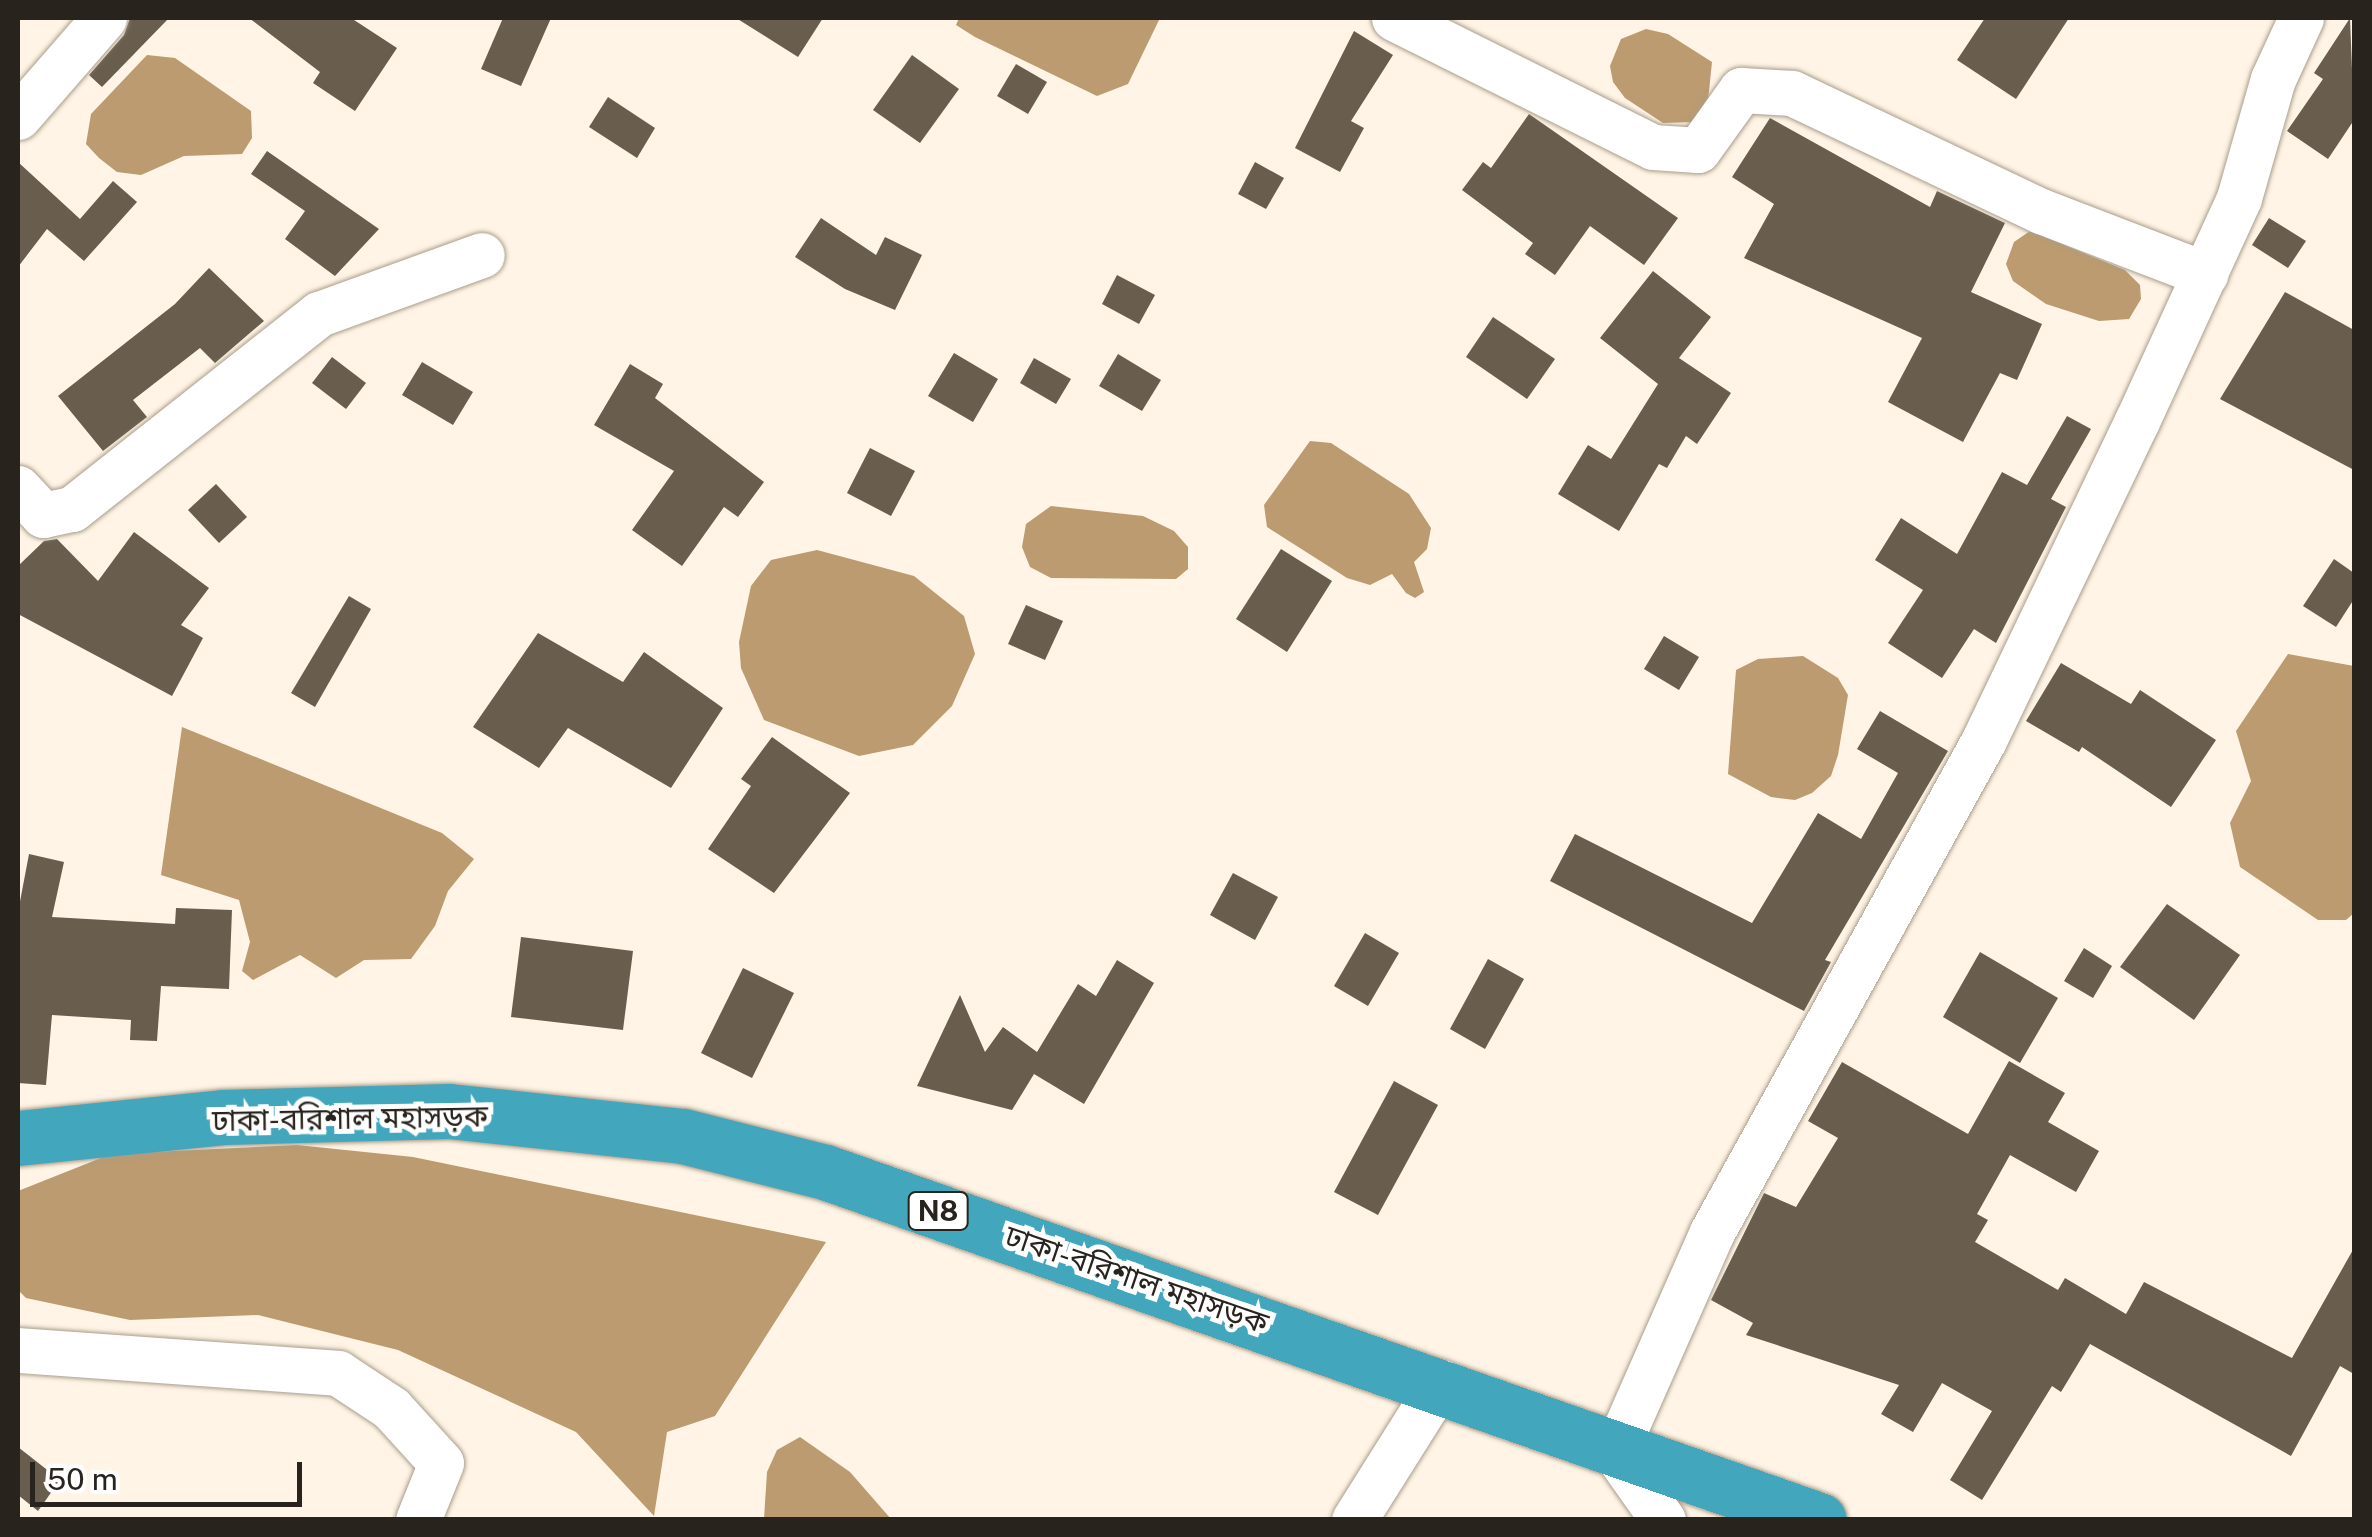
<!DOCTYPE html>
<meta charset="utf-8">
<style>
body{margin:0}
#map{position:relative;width:2372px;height:1537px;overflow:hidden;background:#fff4e5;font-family:"Public Sans","Noto Sans Bengali",sans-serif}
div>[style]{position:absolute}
.water>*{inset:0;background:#bb9b6f}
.building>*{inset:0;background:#695e4e}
.roads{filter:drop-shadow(0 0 2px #a99d8c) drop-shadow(0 0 2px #a99d8c)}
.minor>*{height:45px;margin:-22.5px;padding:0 22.5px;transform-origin:22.5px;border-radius:22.5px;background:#fff}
.highway>*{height:55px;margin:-27.5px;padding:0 27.5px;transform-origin:27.5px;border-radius:27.5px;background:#42a7bc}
span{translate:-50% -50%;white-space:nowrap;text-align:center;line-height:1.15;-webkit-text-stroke:10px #fff;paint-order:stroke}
.shield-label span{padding:2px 8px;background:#fff;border:2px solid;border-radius:8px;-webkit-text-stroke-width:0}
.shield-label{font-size:28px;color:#28231c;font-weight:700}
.street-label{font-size:30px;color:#28231c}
.frame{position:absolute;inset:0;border:20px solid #28231c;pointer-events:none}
.scale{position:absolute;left:30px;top:1462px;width:272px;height:45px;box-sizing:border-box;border:5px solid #28231c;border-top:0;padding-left:12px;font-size:30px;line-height:35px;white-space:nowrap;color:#28231c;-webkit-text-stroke:8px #fff;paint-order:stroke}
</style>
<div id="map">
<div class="water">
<i style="clip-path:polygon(959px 18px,1160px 18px,1128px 84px,1097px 96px,975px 37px,956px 25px)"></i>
<i style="clip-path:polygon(1646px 29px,1668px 34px,1712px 62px,1708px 101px,1695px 122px,1663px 123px,1625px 98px,1613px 82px,1610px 66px,1621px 39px)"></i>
<i style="clip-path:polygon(147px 55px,175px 58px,251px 111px,252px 138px,242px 154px,184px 156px,141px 175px,117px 172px,99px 158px,86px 144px,91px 114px)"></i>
<i style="clip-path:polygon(2030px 231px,2125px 270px,2140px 285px,2141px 299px,2129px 319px,2099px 321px,2046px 304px,2013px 281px,2006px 264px,2014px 242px)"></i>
<i style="clip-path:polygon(1310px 441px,1331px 443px,1409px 494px,1431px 528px,1427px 549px,1414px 562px,1424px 592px,1415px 598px,1406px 593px,1392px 574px,1370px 585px,1347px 578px,1267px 527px,1264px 505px)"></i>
<i style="clip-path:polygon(1051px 506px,1143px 516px,1174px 531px,1188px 547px,1188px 569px,1176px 579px,1051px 578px,1030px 567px,1022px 547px,1026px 524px)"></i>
<i style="clip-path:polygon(817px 550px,914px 576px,964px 616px,975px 654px,952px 706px,913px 745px,859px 756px,764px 720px,741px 668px,739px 642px,751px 586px,771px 560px)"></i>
<i style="clip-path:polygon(2288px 654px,2354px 666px,2354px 913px,2346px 920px,2318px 920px,2240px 867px,2230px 823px,2251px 781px,2236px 731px)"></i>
<i style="clip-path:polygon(1803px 656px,1838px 678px,1848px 695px,1838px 755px,1831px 776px,1812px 793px,1795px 800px,1771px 797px,1728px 774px,1736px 670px,1758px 659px)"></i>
<i style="clip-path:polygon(182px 727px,442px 833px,474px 859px,448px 891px,435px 926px,411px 959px,364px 960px,336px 978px,300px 955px,253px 980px,242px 971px,250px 942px,239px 900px,161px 875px)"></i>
<i style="clip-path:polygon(297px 1145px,413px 1157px,826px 1242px,715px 1416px,667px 1432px,654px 1516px,576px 1432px,398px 1350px,258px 1315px,130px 1320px,26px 1298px,18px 1290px,18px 1191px,111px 1154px)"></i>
<i style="clip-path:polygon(800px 1437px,850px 1472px,891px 1519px,764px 1519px,767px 1472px,777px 1450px)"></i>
</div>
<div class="building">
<i style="clip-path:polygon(130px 18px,169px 18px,102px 87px,89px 75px,124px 35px)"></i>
<i style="clip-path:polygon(249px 18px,351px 18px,397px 48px,355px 111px,313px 83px,320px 72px)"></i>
<i style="clip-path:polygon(503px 18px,551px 18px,521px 86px,481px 69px)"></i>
<i style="clip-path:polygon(736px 18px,823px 18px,798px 57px)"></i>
<i style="clip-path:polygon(1985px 18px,2069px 18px,2016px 99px,1957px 60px)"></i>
<i style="clip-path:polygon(2350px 18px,2354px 120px,2328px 159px,2287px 131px,2323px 79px,2314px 73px)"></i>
<i style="clip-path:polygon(1354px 31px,1393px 55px,1351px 121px,1364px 128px,1340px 172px,1295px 148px)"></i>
<i style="clip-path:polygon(912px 55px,959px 89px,920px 143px,873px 110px)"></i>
<i style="clip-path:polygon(1016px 64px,1047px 82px,1028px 114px,997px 96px)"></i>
<i style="clip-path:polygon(608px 97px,655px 128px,637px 158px,589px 127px)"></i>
<i style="clip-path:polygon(1529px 114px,1678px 218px,1644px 265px,1590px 226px,1555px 275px,1525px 254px,1533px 243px,1462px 190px,1483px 162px,1491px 168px)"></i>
<i style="clip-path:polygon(1770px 118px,1930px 207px,1937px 191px,2005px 223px,1971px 292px,2042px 324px,2017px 380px,2000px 373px,1963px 442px,1888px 402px,1922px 338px,1744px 258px,1774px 204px,1732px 177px)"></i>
<i style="clip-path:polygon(267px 151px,379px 229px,335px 276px,285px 239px,305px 211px,251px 174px)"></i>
<i style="clip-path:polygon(18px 162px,80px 219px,113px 181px,137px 202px,84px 261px,47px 229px,18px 267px)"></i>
<i style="clip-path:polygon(1255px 162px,1284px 178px,1266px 209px,1238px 194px)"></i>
<i style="clip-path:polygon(821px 218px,876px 255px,885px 237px,922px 255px,895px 310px,845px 289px,795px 257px)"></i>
<i style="clip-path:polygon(2269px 218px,2306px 241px,2288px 268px,2252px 245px)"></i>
<i style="clip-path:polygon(209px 268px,264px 321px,215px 363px,200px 348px,133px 400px,147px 417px,103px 451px,58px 396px,175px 304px)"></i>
<i style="clip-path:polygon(1653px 271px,1711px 317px,1679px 358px,1731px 393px,1697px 444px,1686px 436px,1667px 468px,1659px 464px,1619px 531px,1558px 494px,1588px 445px,1611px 459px,1658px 384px,1600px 338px)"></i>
<i style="clip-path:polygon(1117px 275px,1155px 295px,1139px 324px,1102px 304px)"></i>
<i style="clip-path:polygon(2285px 292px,2354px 330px,2354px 470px,2220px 399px)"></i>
<i style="clip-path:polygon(1493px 317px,1555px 359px,1527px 399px,1466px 357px)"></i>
<i style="clip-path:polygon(954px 353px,998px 379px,973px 422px,928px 396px)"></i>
<i style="clip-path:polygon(1118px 354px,1161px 380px,1142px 411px,1099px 386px)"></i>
<i style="clip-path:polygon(332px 357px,366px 383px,346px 409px,312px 383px)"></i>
<i style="clip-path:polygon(1034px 358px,1071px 379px,1056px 404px,1020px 383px)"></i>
<i style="clip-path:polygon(422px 362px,473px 392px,453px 425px,402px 395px)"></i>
<i style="clip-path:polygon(630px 364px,663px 384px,655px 398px,764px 482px,738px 517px,724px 507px,682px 566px,632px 530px,674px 471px,594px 425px)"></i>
<i style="clip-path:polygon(2067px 416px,2091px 429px,2051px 499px,2066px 507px,1996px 643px,1974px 629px,1942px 678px,1888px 643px,1923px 590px,1875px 560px,1901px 518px,1957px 554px,2002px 472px,2027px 485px)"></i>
<i style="clip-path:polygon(870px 448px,915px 471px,891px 516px,847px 493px)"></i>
<i style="clip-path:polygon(216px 484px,247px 517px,219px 543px,188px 510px)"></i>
<i style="clip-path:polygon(134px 532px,209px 588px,181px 625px,203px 638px,172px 696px,18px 614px,18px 566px,44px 541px,57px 539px,98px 581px)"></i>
<i style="clip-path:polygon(1281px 549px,1332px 581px,1287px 652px,1236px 619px)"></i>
<i style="clip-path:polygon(2334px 559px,2354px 573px,2354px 599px,2336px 627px,2303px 606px)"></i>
<i style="clip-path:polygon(349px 596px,371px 609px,315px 707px,291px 693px)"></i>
<i style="clip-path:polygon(1026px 605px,1063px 621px,1045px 660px,1008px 644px)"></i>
<i style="clip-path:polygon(538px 633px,623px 682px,644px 652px,723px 708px,671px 788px,568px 728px,539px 768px,473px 727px)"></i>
<i style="clip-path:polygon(1664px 636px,1699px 657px,1679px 690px,1644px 669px)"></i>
<i style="clip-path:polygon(2061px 663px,2131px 704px,2140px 690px,2216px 740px,2171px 807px,2082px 747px,2079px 752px,2026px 721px)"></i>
<i style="clip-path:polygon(1880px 711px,1948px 751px,1825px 960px,1831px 962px,1804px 1011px,1550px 881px,1575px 834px,1752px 923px,1818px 813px,1861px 839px,1898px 773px,1857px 749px)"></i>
<i style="clip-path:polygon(772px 737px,850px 793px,774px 893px,708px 849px,751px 786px,741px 779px)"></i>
<i style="clip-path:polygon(29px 854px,64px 862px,52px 917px,175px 924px,176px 908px,232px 910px,229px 989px,161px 986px,157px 1041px,130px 1040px,131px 1020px,52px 1015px,46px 1085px,18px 1083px,18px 912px)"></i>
<i style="clip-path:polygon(1233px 873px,1278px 897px,1255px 940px,1210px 915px)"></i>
<i style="clip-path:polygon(2167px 904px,2240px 955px,2194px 1020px,2120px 967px)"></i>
<i style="clip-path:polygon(1365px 933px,1399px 953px,1368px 1006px,1334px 986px)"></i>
<i style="clip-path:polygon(521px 937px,633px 951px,623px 1030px,511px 1017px)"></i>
<i style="clip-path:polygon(2084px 948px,2112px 966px,2093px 998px,2064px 981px)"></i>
<i style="clip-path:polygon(1980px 952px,2058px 998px,2020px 1063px,1943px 1017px)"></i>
<i style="clip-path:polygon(1488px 959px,1524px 979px,1485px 1049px,1450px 1029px)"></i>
<i style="clip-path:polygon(1117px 960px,1154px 983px,1084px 1104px,1034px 1074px,1012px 1110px,917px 1086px,960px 995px,985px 1052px,1003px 1027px,1037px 1052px,1078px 984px,1096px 996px)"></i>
<i style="clip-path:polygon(743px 968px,794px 993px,752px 1078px,701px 1053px)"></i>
<i style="clip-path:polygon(2009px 1061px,2065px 1093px,2048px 1122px,2099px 1151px,2076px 1192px,2010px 1155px,1977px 1214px,1988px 1220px,1975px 1242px,2058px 1290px,2065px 1278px,2126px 1314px,2144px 1282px,2292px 1358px,2354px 1248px,2354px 1374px,2340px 1366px,2291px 1456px,2090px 1344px,2061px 1392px,2052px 1386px,1982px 1500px,1950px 1480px,1992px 1411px,1942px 1383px,1913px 1432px,1881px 1414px,1899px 1385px,1746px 1335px,1753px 1323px,1711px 1300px,1764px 1193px,1796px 1207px,1838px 1138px,1808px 1121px,1842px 1062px,1968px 1134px)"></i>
<i style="clip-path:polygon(1394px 1081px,1438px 1105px,1378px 1215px,1334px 1192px)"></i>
<i style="clip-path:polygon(18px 1447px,60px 1480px,38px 1511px,18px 1495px)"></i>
</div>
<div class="roads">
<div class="minor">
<i style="left:1394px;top:18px;width:289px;rotate:26.5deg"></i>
<i style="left:1653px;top:147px;width:45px;rotate:3.8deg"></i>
<i style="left:1698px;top:150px;width:74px;rotate:-54.4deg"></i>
<i style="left:1741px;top:90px;width:51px;rotate:3.4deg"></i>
<i style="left:1792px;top:93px;width:276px;rotate:25.4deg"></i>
<i style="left:2041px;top:211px;width:176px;rotate:21deg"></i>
<i style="left:18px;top:117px;width:131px;rotate:-49deg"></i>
<i style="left:18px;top:488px;width:37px;rotate:47deg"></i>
<i style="left:43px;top:515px;width:30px;rotate:-12deg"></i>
<i style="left:72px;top:509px;width:315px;rotate:-38.3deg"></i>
<i style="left:319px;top:314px;width:173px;rotate:-19.9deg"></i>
<i style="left:18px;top:1350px;width:321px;rotate:4.1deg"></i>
<i style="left:338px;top:1373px;width:64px;rotate:33.4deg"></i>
<i style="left:391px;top:1408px;width:74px;rotate:47.7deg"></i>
<i style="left:441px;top:1463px;width:61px;rotate:112deg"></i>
<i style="left:1354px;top:1520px;width:163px;rotate:-57.8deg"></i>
<i style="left:1663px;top:1520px;width:83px;rotate:-125.2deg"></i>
<i style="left:1615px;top:1452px;width:240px;rotate:-66.2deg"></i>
<i style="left:1712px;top:1232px;width:562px;rotate:-61.06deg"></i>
<i style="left:1984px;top:740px;width:354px;rotate:-64.4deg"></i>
<i style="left:2137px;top:421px;width:245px;rotate:-65.4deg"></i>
<i style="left:2239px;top:198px;width:124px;rotate:-74.1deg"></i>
<i style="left:2273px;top:79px;width:67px;rotate:-65.3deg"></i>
</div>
<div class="highway">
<i style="left:18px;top:1138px;width:206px;rotate:-5.8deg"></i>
<i style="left:223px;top:1117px;width:226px;rotate:-1.5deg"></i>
<i style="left:449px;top:1111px;width:235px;rotate:6.1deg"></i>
<i style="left:683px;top:1136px;width:146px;rotate:14.2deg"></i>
<i style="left:825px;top:1172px;width:1053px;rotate:19.3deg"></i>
</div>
</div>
<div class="shield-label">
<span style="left:938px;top:1211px">N8</span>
</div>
<div class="street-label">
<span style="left:350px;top:1118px;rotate:-1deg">ঢাকা-বরিশাল মহাসড়ক</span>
<span style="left:1137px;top:1279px;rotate:19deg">ঢাকা-বরিশাল মহাসড়ক</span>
</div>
<div class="frame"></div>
<div class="scale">50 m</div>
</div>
